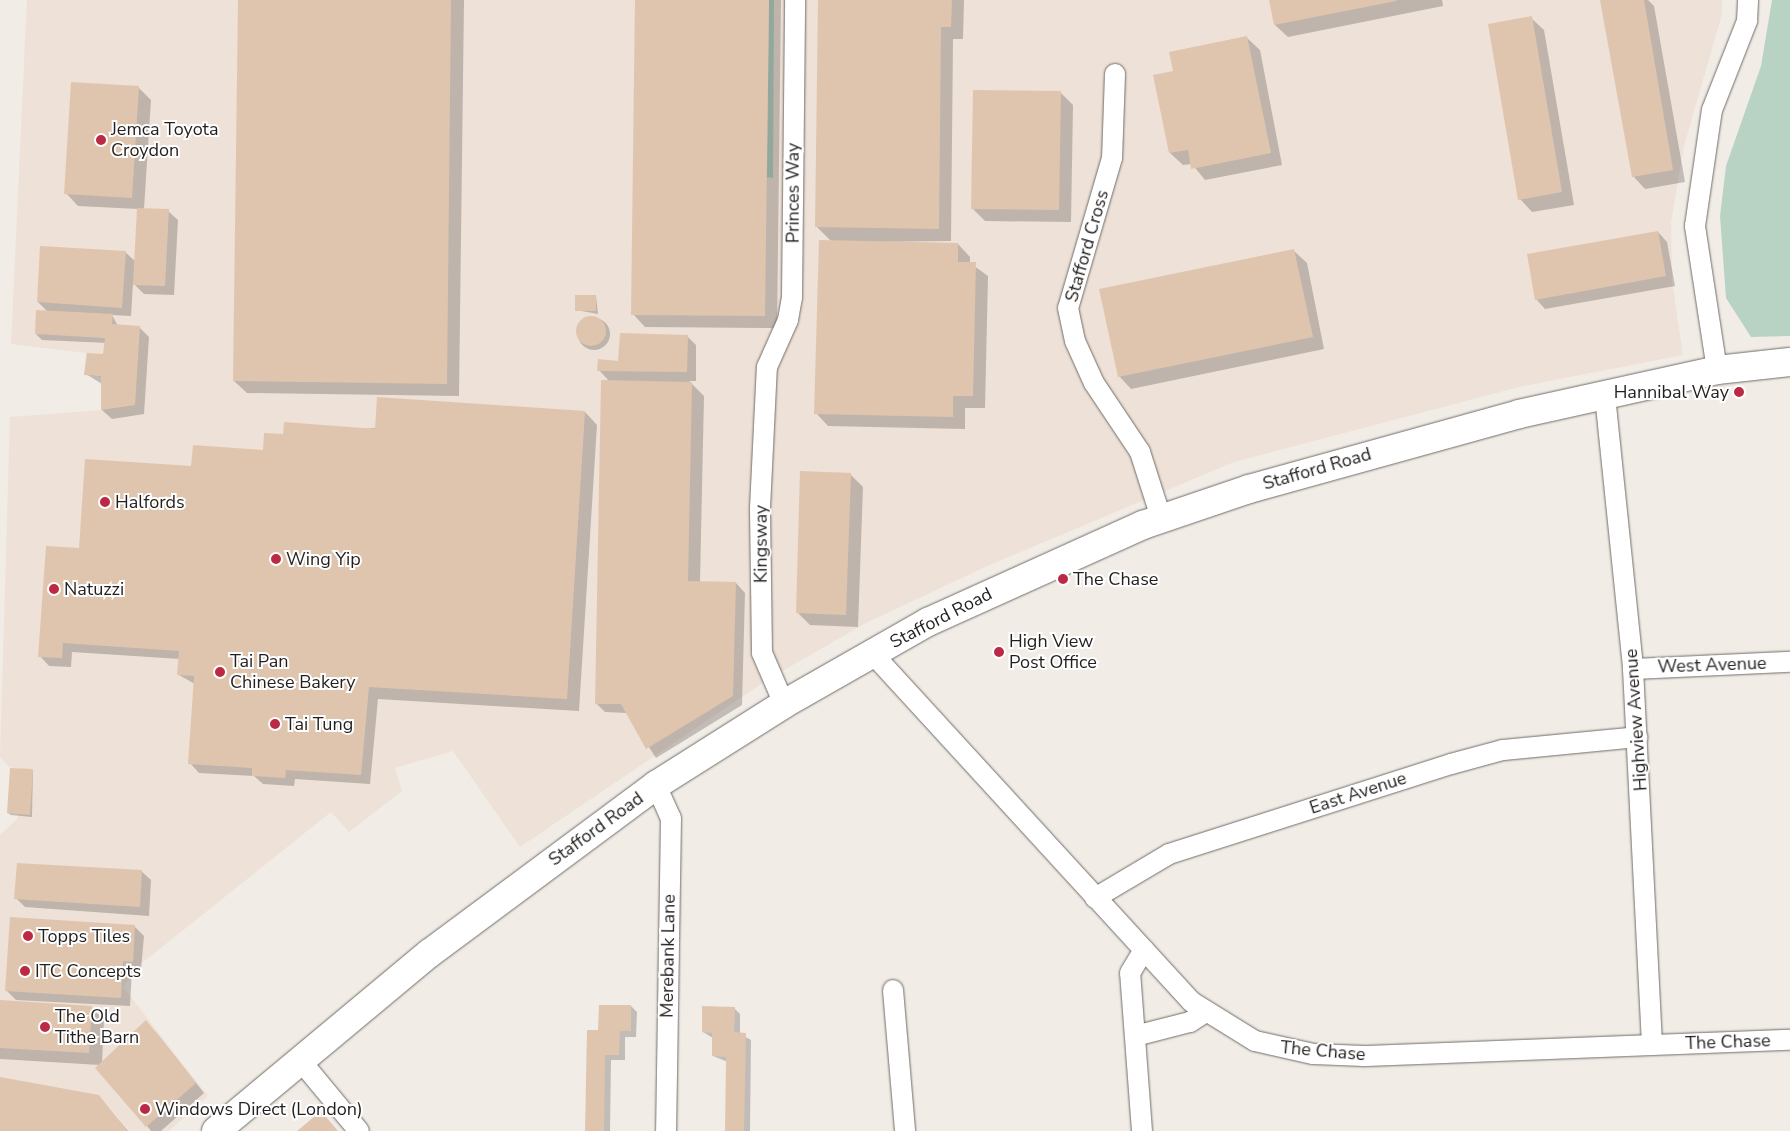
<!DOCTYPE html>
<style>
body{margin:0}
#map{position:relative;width:1790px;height:1131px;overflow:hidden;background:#f2ece7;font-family:"Nunito Sans",sans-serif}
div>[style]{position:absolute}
.built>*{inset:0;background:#eee1d7}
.green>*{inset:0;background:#b8d3c3}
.shadow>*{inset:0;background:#0003}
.round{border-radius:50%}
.building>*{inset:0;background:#e0c5ae}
.roads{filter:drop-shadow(0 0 1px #716c67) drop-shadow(0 0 1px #716c67)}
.street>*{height:20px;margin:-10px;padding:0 10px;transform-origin:10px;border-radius:10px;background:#fff}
.secondary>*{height:28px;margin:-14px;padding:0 14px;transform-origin:14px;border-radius:14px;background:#fff}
.dots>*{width:14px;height:14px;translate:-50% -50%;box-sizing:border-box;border:2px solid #fff;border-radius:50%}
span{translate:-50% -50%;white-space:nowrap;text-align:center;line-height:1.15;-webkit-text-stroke:4px #fff;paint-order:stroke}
.poi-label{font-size:18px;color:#221f1e}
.left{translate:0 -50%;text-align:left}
.right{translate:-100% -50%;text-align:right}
.street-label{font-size:18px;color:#221f1e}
</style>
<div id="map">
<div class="built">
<i style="clip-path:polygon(27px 0,1722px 0,1722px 14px,1684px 146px,1671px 222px,1672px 281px,1683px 355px,1519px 387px,1234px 462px,985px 567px,866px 623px,770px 678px,520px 847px,453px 751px,395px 768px,402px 791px,349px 832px,331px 812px,142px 963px,123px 987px,208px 1096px,169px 1131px,0 1131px,0 835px,17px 819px,21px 769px,9px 767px,0 757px,10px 417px,101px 410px,101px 377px,84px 375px,86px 353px,11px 344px)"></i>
</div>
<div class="green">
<i style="clip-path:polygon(769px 0,774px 0,773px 178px,767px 177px)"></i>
<i style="clip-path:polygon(1772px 0,1790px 0,1790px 336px,1751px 337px,1726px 298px,1720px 216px,1726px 166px,1761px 66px)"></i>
</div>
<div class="shadow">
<i style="clip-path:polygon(240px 0,464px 0,459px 396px,247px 393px,234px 381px)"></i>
<i style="clip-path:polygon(636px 0,781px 0,777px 328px,645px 327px,633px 314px)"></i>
<i style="clip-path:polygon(819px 0,964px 0,963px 39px,953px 39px,951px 241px,871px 242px,958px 244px,970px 257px,970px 263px,988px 276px,985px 408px,965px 408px,965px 429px,828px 426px,816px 413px,831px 241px,817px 227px)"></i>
<i style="clip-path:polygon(1270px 0,1442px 0,1443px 6px,1288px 37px,1275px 25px)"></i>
<i style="clip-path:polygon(1607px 0,1648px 0,1654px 6px,1685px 182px,1645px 189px,1633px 176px)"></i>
<i style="clip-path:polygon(1531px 18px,1544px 30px,1574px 205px,1532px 212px,1520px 199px)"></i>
<i style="clip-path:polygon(1247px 38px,1260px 50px,1282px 165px,1205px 180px,1192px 164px,1183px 165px,1170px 153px,1174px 72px)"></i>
<i style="clip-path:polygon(138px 87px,151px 100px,144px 209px,168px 211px,178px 220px,174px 295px,144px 294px,133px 283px,131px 316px,112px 315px,118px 326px,139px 327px,149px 337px,144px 414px,112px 419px,102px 410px,102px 384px,86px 374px,104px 356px,108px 343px,42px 340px,36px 334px,48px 312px,38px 302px,125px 252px,136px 262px,138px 209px,78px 206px,66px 193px)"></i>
<i style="clip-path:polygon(1060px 92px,1073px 105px,1071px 222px,985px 221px,972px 208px)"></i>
<i style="clip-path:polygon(1658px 232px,1667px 242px,1675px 286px,1545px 309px,1536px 299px)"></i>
<i style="clip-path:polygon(1294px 251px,1307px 263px,1324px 349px,1131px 389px,1119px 376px)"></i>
<i style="clip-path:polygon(596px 296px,598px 314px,576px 310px)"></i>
<i class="round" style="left:578px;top:318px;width:32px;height:32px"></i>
<i style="clip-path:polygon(687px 336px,696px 345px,696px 381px,689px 381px,704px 396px,700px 582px,736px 583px,745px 593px,742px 705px,656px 758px,627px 713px,605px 712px,596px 703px,610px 382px,599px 370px)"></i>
<i style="clip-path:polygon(585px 412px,597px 425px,579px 711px,378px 699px,370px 784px,295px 779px,294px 786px,263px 784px,254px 776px,199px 773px,190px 763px,195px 684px,179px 675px,180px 659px,72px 652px,71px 667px,49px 666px,40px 656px,80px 550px,192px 467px,264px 451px,284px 435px)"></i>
<i style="clip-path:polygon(850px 474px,863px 487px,858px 627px,810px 625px,797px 612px)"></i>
<i style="clip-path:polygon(33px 770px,32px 817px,11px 815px,8px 813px)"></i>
<i style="clip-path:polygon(141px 871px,151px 880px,149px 916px,25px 907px,16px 898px)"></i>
<i style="clip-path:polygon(134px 926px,144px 936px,141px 970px,132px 970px,130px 1006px,16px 1000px,6px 990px)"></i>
<i style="clip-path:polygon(0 1001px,91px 1007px,104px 1020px,102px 1063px,155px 1031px,204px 1093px,161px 1131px,151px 1131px,100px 1065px,0 1059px)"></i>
<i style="clip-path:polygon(631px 1006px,637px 1012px,636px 1037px,625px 1037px,625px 1060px,611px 1060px,610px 1131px,586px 1131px,599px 1031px)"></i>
<i style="clip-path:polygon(734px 1008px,740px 1014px,740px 1034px,751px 1040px,750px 1131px,726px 1131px,728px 1062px,713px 1056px,713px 1038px,703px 1032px)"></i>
<i style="clip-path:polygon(0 1078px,98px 1096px,128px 1131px,0 1131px)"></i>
</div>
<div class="building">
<i style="clip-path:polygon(238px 0,451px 0,447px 384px,233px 381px)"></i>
<i style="clip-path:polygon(635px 0,769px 0,765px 316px,631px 315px)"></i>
<i style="clip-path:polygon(818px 0,952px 0,951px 27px,941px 27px,939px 229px,815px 227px)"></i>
<i style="clip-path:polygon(1269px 0,1396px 0,1396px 1px,1274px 25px)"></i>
<i style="clip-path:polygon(1600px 0,1644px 0,1673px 170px,1632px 177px)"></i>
<i style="clip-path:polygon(1532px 16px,1562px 192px,1518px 200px,1488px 24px)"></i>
<i style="clip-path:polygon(1247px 36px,1271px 153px,1191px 169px,1188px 150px,1169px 153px,1153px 75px,1173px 71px,1169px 52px)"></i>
<i style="clip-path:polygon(71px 82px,139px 86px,132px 198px,64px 194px)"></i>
<i style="clip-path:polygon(973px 90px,1061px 91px,1059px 210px,971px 209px)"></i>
<i style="clip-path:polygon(137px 208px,169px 209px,165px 286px,133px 285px)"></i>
<i style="clip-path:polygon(1658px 231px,1666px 276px,1535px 300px,1527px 254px)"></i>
<i style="clip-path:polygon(819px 240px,958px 243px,958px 262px,976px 262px,973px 396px,953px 396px,953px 417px,814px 414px)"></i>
<i style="clip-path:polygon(40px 246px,126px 251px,122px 308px,37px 302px)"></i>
<i style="clip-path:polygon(1294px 249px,1313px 337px,1118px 377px,1099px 289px)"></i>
<i style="clip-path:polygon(575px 295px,596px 295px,596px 311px,575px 311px)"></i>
<i style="clip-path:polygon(36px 310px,113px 314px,112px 324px,140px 326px,135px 405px,101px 410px,101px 376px,84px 375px,87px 353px,103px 354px,105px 338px,35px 334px)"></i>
<i class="round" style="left:576px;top:316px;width:30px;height:30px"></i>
<i style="clip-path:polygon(620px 333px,688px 335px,687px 372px,597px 371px,598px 359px,618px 361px)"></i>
<i style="clip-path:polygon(601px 380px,692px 382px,688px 581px,736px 582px,733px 696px,646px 749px,621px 704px,595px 704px)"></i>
<i style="clip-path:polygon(377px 397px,585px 411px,567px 699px,369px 687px,361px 775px,286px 770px,285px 778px,252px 776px,252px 768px,188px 764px,194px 676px,177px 675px,179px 651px,63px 643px,62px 658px,38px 657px,46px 546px,79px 548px,85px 459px,191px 466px,193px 445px,263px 450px,264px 433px,283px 434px,284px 422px,375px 429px)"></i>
<i style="clip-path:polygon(800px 471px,851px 473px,846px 615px,796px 613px)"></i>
<i style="clip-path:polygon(10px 768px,33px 769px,30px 815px,7px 813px)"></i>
<i style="clip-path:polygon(17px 863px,142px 870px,140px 907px,14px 899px)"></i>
<i style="clip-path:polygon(10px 917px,135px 925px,133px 962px,123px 961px,121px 998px,5px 991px)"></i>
<i style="clip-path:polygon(0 1000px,92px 1006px,89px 1053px,0 1048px)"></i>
<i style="clip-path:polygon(599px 1005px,631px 1005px,631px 1031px,620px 1031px,619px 1055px,605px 1055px,604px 1131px,585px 1131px,587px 1030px,598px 1030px)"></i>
<i style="clip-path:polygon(702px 1006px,735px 1007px,734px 1032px,746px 1033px,744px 1131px,725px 1131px,726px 1057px,712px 1056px,712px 1033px,702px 1032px)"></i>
<i style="clip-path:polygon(146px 1020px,196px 1083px,146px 1127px,95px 1068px)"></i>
<i style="clip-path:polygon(0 1077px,99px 1095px,127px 1131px,0 1131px)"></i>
<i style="clip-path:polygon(321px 1111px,338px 1131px,297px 1131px)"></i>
</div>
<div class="roads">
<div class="street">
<i style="left:1115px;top:74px;width:84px;rotate:92deg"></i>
<i style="left:1112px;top:158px;width:156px;rotate:106.3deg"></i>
<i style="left:1068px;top:308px;width:34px;rotate:78deg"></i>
<i style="left:1075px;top:341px;width:46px;rotate:65.7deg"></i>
<i style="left:1094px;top:383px;width:83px;rotate:56.3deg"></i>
<i style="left:1140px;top:452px;width:69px;rotate:72.3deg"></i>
<i style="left:1717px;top:370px;width:146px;rotate:-98.7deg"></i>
<i style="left:1695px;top:226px;width:117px;rotate:-81.7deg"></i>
<i style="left:1712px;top:110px;width:96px;rotate:-68.5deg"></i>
<i style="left:1747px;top:21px;width:21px;rotate:-87deg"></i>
<i style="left:1605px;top:396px;width:274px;rotate:84.1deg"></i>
<i style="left:1633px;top:669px;width:376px;rotate:87.1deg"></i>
<i style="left:872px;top:653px;width:473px;rotate:47.5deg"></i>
<i style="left:1192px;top:1002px;width:74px;rotate:31.8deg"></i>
<i style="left:1255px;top:1041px;width:59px;rotate:12.6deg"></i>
<i style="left:1313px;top:1054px;width:51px;rotate:2.2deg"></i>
<i style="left:1364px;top:1056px;width:426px;rotate:-2.2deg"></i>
<i style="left:1633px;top:669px;width:157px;rotate:-2.6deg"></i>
<i style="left:784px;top:704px;width:56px;rotate:-113.3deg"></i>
<i style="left:762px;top:653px;width:145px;rotate:-90.8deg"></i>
<i style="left:760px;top:508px;width:141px;rotate:-87.2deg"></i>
<i style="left:767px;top:367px;width:51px;rotate:-65.9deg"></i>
<i style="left:788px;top:320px;width:22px;rotate:-80deg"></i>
<i style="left:792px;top:298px;width:298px;rotate:-89.4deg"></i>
<i style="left:656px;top:785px;width:36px;rotate:66deg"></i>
<i style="left:671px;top:818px;width:313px;rotate:90.9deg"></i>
<i style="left:1095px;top:898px;width:86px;rotate:-30.7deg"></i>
<i style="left:1169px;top:854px;width:296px;rotate:-17.7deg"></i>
<i style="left:1451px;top:764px;width:54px;rotate:-15.1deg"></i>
<i style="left:1503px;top:750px;width:135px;rotate:-5.5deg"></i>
<i style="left:893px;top:990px;width:142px;rotate:85.1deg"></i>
<i style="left:1135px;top:1036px;width:57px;rotate:-14.3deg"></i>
<i style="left:1190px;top:1022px;width:17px;rotate:-33deg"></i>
<i style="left:300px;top:1060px;width:92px;rotate:50.3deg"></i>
<i style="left:1142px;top:1131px;width:158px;rotate:-94.3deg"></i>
<i style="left:1130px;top:973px;width:27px;rotate:-59deg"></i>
</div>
<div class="secondary">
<i style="left:216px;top:1131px;width:278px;rotate:-39.8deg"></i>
<i style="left:430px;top:953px;width:282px;rotate:-36.6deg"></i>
<i style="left:656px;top:785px;width:151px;rotate:-32.3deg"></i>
<i style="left:784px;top:704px;width:166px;rotate:-29.7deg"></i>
<i style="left:928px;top:622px;width:236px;rotate:-24.3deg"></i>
<i style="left:1143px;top:525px;width:112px;rotate:-18.8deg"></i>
<i style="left:1249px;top:489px;width:280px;rotate:-15.5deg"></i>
<i style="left:1519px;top:414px;width:203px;rotate:-12.5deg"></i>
<i style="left:1717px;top:370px;width:73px;rotate:-6.3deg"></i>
</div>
</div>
<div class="dots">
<i style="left:101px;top:140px;background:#bb2944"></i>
<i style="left:1739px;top:392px;background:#bb2944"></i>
<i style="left:105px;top:502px;background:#bb2944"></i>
<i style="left:276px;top:559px;background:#bb2944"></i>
<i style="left:1063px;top:579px;background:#bb2944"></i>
<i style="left:54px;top:589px;background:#bb2944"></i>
<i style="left:999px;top:652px;background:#bb2944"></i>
<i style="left:220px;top:672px;background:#bb2944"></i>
<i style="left:275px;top:724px;background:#bb2944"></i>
<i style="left:28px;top:936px;background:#bb2944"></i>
<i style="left:25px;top:971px;background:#bb2944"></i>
<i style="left:45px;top:1027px;background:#bb2944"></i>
<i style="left:145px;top:1109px;background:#bb2944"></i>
</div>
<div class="poi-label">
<span class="left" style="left:111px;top:140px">Jemca Toyota<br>Croydon</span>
<span class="right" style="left:1729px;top:392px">Hannibal Way</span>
<span class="left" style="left:115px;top:502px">Halfords</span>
<span class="left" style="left:286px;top:559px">Wing Yip</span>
<span class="left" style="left:1073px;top:579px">The Chase</span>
<span class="left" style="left:64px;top:589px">Natuzzi</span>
<span class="left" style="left:1009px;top:652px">High View<br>Post Office</span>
<span class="left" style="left:230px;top:672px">Tai Pan<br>Chinese Bakery</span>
<span class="left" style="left:285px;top:724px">Tai Tung</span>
<span class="left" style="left:38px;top:936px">Topps Tiles</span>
<span class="left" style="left:35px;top:971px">ITC Concepts</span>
<span class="left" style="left:55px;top:1027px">The Old<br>Tithe Barn</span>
<span class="left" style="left:155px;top:1109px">Windows Direct (London)</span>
</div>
<div class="street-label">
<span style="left:793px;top:193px;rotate:-90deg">Princes Way</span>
<span style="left:1087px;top:246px;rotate:-74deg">Stafford Cross</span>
<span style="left:1317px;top:469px;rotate:-16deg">Stafford Road</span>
<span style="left:761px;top:544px;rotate:-90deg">Kingsway</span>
<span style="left:941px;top:618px;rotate:-27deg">Stafford Road</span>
<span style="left:1712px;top:665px;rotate:-2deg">West Avenue</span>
<span style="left:1636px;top:720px;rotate:-94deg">Highview Avenue</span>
<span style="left:1358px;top:793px;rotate:-18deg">East Avenue</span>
<span style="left:596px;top:829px;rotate:-36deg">Stafford Road</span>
<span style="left:668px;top:956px;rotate:-89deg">Merebank Lane</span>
<span style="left:1728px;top:1042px;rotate:-2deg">The Chase</span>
<span style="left:1323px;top:1051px;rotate:5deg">The Chase</span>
</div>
</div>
